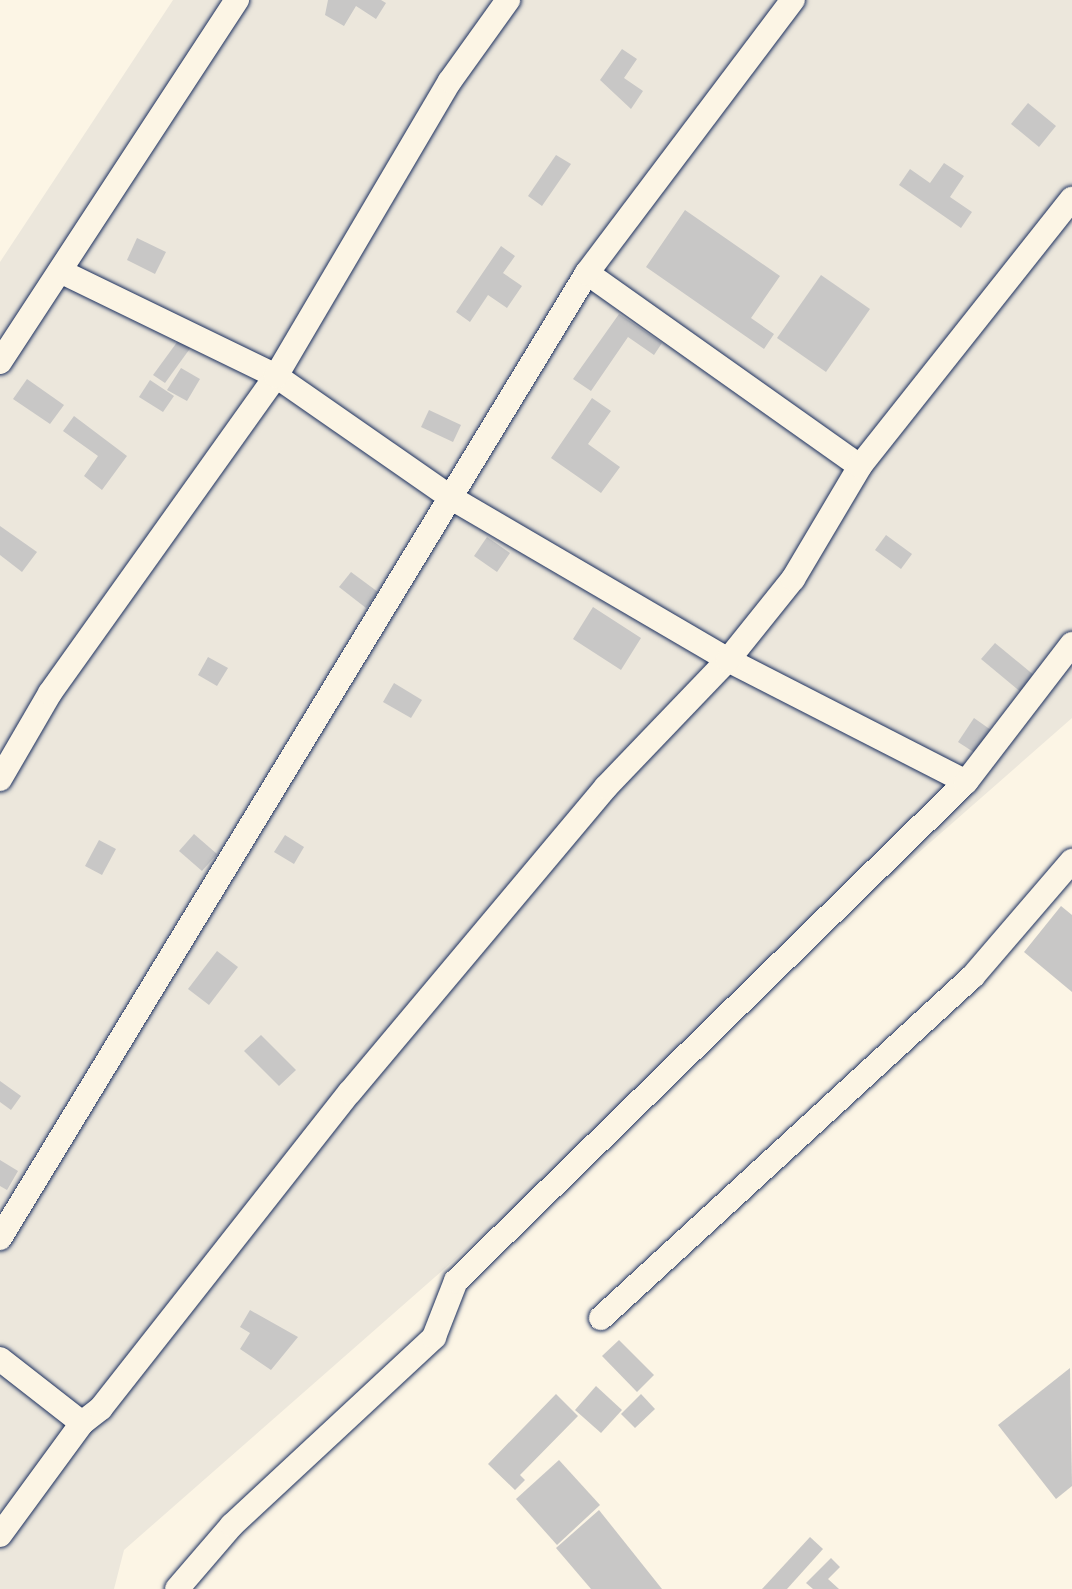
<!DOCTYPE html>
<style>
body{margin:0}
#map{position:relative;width:1072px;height:1589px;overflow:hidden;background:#fcf5e5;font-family:Mali,sans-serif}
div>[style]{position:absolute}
.built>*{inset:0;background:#ece7dc}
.building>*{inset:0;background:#c8c7c6}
.roads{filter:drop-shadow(0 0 2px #1b2f5e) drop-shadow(0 0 2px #1b2f5e)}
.street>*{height:24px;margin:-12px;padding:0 12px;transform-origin:12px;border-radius:12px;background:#fcf5e5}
span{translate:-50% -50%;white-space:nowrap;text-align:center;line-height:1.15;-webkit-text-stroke:8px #fcf5e5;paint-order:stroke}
</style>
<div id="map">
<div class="built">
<i style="clip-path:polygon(173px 0,1072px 0,1072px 718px,124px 1550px,114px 1589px,0 1589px,0 262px)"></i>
</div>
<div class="building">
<i style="clip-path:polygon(328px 0,381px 0,386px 3px,376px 19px,356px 6px,344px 26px,325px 15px)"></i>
<i style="clip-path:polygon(622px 49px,637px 59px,624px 78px,643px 91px,631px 109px,600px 80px)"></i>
<i style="clip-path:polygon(1028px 103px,1056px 126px,1039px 147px,1011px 124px)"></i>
<i style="clip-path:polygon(556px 155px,571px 164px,542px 206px,528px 196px)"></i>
<i style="clip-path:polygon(944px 163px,964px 176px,950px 197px,972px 212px,961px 228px,899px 185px,910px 169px,930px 183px)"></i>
<i style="clip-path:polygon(685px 210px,780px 276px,751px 318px,774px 334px,764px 349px,646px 267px)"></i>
<i style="clip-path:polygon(137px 238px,166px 252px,155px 274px,127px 260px)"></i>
<i style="clip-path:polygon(501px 246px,515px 256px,503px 273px,522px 286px,507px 308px,488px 295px,470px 322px,456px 312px)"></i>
<i style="clip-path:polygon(821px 275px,870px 309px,826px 372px,777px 338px)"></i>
<i style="clip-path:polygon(619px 314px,662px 343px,654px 355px,628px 337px,591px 391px,573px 379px)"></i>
<i style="clip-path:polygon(183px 334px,194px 343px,165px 383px,153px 375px)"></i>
<i style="clip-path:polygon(181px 368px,200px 379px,187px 401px,167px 390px)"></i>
<i style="clip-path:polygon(27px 379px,64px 405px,50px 424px,13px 399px)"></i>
<i style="clip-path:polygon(150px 380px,174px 396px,163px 412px,139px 397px)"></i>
<i style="clip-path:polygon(592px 398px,611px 411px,588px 444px,620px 467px,601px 493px,551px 458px)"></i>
<i style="clip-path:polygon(429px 410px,461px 425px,453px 442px,421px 427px)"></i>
<i style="clip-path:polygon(74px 416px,127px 456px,102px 490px,84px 476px,98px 456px,63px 431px)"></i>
<i style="clip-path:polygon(0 526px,37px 552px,22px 572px,0 555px)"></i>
<i style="clip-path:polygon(886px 535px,912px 554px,901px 569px,875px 550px)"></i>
<i style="clip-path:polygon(487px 537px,510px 553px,497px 572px,474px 556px)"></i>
<i style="clip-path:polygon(351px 572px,378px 592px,366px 608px,339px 587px)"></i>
<i style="clip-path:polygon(593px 607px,641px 638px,621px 670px,573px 639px)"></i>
<i style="clip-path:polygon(995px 643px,1035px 676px,1022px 693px,981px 659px)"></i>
<i style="clip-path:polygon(208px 657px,228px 668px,217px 686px,198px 675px)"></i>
<i style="clip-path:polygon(394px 683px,422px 700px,411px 718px,383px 702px)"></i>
<i style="clip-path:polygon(974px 718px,991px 730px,975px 753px,958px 742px)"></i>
<i style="clip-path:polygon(194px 834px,217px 854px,202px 871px,179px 851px)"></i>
<i style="clip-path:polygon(285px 835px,304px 847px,294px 864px,274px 852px)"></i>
<i style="clip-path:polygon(99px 840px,116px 849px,102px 875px,85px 866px)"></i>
<i style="clip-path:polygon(1061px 906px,1072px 915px,1072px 992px,1024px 952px)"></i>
<i style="clip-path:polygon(217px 951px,238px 967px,209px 1005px,188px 989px)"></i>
<i style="clip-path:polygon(261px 1035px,296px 1070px,279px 1086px,244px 1051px)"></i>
<i style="clip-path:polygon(0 1081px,21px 1096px,11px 1110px,0 1102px)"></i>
<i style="clip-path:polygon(0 1160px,18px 1171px,7px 1190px,0 1186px)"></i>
<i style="clip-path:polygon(250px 1310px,298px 1337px,271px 1370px,240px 1349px,250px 1333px,240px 1327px)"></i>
<i style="clip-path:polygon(619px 1340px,654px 1375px,637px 1392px,602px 1356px)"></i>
<i style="clip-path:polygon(1070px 1368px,1072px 1486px,1056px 1499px,998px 1425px)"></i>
<i style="clip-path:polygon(596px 1386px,622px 1410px,601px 1433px,575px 1410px)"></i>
<i style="clip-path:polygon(556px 1394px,578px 1416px,520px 1475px,525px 1480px,515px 1490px,488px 1464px)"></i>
<i style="clip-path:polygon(641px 1394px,655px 1409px,635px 1428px,621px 1414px)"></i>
<i style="clip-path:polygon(559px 1460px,600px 1505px,557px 1545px,516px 1499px)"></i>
<i style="clip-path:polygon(599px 1510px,662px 1589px,591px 1589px,556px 1548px)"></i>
<i style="clip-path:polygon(810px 1537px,823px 1549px,787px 1589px,762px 1589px)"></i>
<i style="clip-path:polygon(831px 1558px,840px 1567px,828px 1579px,839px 1589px,813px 1589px,806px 1583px)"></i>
</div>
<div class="roads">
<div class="street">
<i style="left:64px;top:273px;width:236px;rotate:25.9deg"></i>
<i style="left:276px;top:376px;width:216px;rotate:34.8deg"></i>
<i style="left:453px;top:499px;width:319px;rotate:30.3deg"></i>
<i style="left:728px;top:660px;width:267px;rotate:27.1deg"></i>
<i style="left:587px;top:273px;width:334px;rotate:35.3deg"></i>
<i style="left:0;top:362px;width:433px;rotate:-56.8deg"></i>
<i style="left:0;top:779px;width:99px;rotate:-59.8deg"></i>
<i style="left:50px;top:693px;width:389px;rotate:-54.5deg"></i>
<i style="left:276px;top:376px;width:342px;rotate:-59.5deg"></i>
<i style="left:450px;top:81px;width:100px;rotate:-54.4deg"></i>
<i style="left:0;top:1238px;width:1130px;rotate:-58.69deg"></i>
<i style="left:587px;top:273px;width:342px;rotate:-53deg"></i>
<i style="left:601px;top:1318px;width:505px;rotate:-42.59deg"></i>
<i style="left:973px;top:976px;width:152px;rotate:-49.3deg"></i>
<i style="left:0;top:1359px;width:104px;rotate:38deg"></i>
<i style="left:0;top:1535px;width:139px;rotate:-53.8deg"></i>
<i style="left:82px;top:1423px;width:24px;rotate:-38deg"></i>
<i style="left:101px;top:1408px;width:402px;rotate:-51.8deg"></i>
<i style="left:350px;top:1092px;width:398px;rotate:-50deg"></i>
<i style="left:606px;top:787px;width:176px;rotate:-46.2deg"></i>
<i style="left:728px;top:660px;width:104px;rotate:-51.3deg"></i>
<i style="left:793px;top:579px;width:131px;rotate:-59.3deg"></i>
<i style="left:860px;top:466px;width:341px;rotate:-51.6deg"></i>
<i style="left:177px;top:1589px;width:84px;rotate:-49.3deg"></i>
<i style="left:232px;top:1525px;width:276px;rotate:-42.9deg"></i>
<i style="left:434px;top:1337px;width:60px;rotate:-68.6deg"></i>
<i style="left:456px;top:1281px;width:714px;rotate:-44.38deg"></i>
<i style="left:966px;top:782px;width:174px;rotate:-52.5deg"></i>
</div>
</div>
</div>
